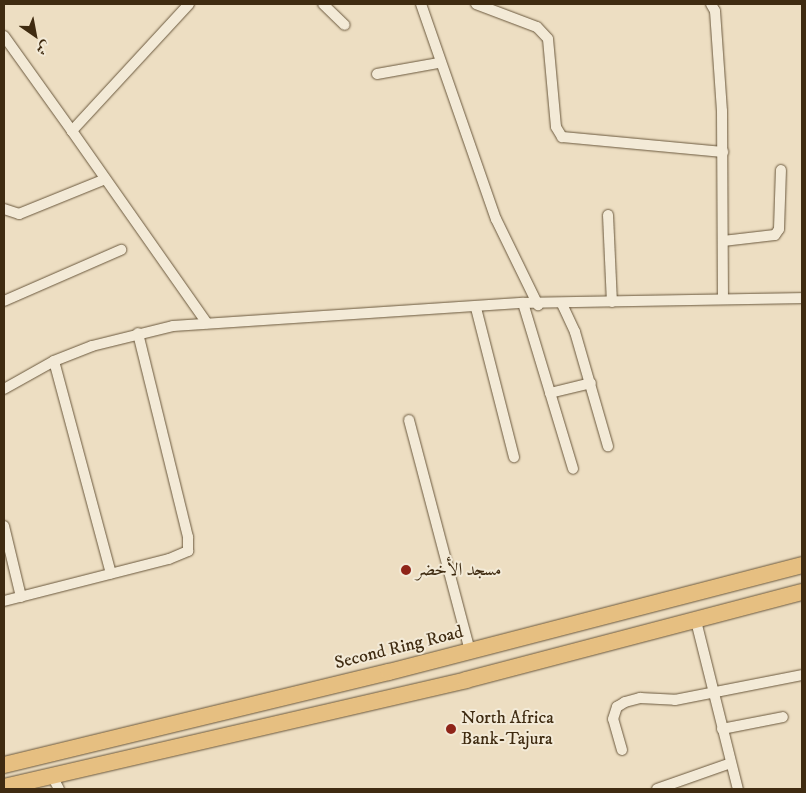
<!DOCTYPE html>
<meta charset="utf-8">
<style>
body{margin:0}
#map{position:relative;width:806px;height:793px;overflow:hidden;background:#eddec2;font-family:"IM FELL DW Pica",Amiri,serif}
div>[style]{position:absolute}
.roads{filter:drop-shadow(0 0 1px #6a583d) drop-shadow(0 0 1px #6a583d)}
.minor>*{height:10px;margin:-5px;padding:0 5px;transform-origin:5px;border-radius:5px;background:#f3ead7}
.trunk>*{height:16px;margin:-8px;padding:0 8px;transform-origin:8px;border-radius:8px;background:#e6bf81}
.dots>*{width:14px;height:14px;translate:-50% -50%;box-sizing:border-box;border:2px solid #f3ead7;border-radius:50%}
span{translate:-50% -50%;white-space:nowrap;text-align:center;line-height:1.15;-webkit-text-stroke:4px #f3ead7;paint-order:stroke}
.poi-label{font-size:18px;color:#3f2b11}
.left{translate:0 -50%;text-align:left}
.street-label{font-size:18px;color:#3f2b11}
.frame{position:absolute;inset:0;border:5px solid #3f2b11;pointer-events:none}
.north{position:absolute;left:10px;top:10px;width:50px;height:50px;-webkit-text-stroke:4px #f3ead7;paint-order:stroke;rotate:147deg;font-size:14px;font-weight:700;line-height:20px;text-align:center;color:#3f2b11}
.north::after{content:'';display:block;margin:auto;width:18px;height:22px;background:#3f2b11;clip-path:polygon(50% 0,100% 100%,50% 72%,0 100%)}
</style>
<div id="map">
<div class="roads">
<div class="minor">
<i style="left:189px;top:4px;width:173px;rotate:132.7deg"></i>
<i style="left:72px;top:131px;width:235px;rotate:54.9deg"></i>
<i style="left:323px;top:4px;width:30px;rotate:44deg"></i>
<i style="left:421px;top:4px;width:228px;rotate:70.8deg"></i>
<i style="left:496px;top:219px;width:96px;rotate:64deg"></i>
<i style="left:476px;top:4px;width:65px;rotate:20.7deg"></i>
<i style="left:537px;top:27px;width:16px;rotate:47deg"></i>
<i style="left:548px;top:39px;width:88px;rotate:84.8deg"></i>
<i style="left:556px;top:127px;width:12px;rotate:59deg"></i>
<i style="left:562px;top:137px;width:162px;rotate:5.3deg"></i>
<i style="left:711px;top:4px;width:8px;rotate:60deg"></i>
<i style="left:715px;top:11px;width:100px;rotate:86deg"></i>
<i style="left:722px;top:111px;width:187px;rotate:89.7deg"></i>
<i style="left:4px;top:36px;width:117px;rotate:54.4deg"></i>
<i style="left:377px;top:74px;width:63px;rotate:-10.1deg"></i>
<i style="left:4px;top:209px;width:16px;rotate:18deg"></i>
<i style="left:19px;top:214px;width:93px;rotate:-22.1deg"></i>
<i style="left:608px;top:215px;width:87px;rotate:87.4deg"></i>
<i style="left:723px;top:241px;width:52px;rotate:-6.6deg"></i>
<i style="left:775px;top:235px;width:7px;rotate:-56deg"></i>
<i style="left:779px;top:229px;width:59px;rotate:-88.1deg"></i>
<i style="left:4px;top:301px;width:128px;rotate:-23.6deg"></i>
<i style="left:523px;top:303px;width:173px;rotate:73.2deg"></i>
<i style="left:562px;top:304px;width:31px;rotate:65deg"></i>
<i style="left:575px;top:332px;width:119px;rotate:73.9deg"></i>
<i style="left:476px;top:308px;width:154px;rotate:75.7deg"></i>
<i style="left:54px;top:361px;width:220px;rotate:75deg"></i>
<i style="left:4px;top:389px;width:57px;rotate:-29.2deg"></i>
<i style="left:54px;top:361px;width:41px;rotate:-21.5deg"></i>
<i style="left:92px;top:346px;width:83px;rotate:-13.9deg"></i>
<i style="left:173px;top:326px;width:351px;rotate:-3.8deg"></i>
<i style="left:523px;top:303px;width:279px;rotate:-1deg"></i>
<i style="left:550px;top:393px;width:42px;rotate:-13.7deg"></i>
<i style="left:409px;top:420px;width:239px;rotate:75.2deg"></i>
<i style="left:4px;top:526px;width:73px;rotate:76.5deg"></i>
<i style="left:4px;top:601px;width:170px;rotate:-14.3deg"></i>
<i style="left:169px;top:559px;width:21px;rotate:-23deg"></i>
<i style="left:188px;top:551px;width:14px;rotate:-90deg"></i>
<i style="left:188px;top:537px;width:210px;rotate:-103.8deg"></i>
<i style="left:696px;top:621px;width:173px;rotate:76deg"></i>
<i style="left:722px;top:729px;width:62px;rotate:-11.1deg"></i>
<i style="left:622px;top:750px;width:32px;rotate:-106deg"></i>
<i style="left:613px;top:719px;width:13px;rotate:-72deg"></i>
<i style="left:617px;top:707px;width:9px;rotate:-32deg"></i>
<i style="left:625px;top:702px;width:16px;rotate:-15deg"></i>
<i style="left:640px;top:698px;width:35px;rotate:3deg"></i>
<i style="left:675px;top:700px;width:129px;rotate:-11.1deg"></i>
<i style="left:51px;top:774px;width:17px;rotate:62deg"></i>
<i style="left:657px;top:789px;width:78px;rotate:-19.4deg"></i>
</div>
<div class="trunk">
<i style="left:4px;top:765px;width:396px;rotate:-13.6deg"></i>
<i style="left:389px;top:672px;width:427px;rotate:-14.5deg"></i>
<i style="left:4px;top:787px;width:474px;rotate:-13deg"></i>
<i style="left:466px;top:680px;width:347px;rotate:-14.7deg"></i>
</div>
</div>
<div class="dots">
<i style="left:406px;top:570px;background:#8f2418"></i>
<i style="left:451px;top:729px;background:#8f2418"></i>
</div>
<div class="poi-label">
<span class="left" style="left:416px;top:570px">مسجد الأخضر</span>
<span class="left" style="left:461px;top:729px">North Africa<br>Bank-Tajura</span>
</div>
<div class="street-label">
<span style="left:399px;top:648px;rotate:-14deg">Second Ring Road</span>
</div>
<div class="frame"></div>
<div class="north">ش</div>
</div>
